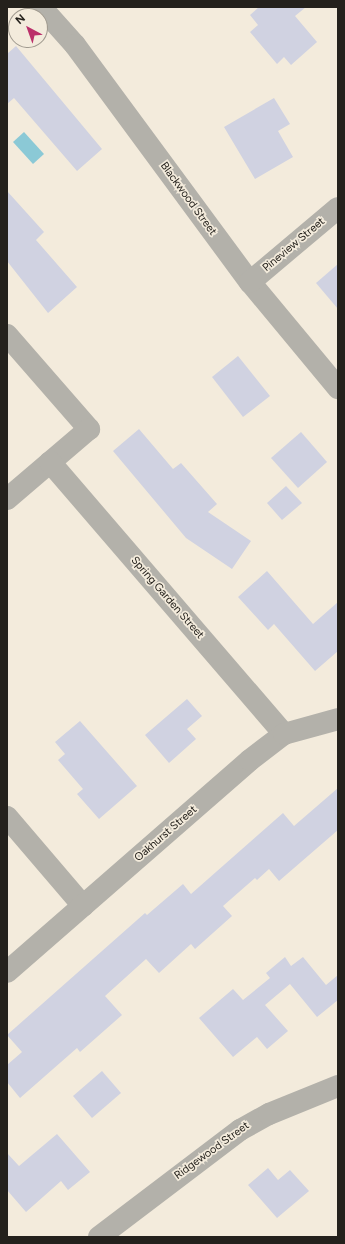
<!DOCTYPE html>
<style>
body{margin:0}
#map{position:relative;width:345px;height:1244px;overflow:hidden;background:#f3ebdc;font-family:Figtree,sans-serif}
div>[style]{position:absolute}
.water>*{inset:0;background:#8bc9d6}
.building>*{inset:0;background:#d0d2e1}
.minor>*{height:22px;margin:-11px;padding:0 11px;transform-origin:11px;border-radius:11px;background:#b3b1aa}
span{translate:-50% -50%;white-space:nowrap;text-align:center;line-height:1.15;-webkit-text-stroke:3.5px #f3ebdc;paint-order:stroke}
.street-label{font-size:11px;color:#24211c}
.frame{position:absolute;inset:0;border:8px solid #24211c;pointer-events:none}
.north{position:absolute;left:8px;top:8px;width:40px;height:40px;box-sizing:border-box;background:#f3ebdc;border:1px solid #a09a8f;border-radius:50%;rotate:319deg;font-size:11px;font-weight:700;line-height:16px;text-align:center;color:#24211c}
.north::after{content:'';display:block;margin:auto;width:14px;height:18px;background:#bb306a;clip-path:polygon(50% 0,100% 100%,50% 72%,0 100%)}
</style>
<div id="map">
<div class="water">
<i style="clip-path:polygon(24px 132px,44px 154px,33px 164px,13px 142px)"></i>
</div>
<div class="building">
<i style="clip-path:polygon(259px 7px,306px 7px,295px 16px,317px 42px,291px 65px,284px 57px,277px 64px,250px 32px,258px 25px,250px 15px)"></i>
<i style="clip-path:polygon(16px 46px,102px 149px,77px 171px,14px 98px,7px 104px,7px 54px)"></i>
<i style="clip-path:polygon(274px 98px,290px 124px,278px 131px,293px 157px,255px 179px,224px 127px)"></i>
<i style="clip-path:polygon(7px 191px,44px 232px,36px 240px,77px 287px,48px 313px,7px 261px)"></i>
<i style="clip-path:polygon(338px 264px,338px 309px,316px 283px)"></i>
<i style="clip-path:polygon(238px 356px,270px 396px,243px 417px,212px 377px)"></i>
<i style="clip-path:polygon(139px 429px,173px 469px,181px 463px,217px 504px,208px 512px,251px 541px,232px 569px,186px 538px,113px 451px)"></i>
<i style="clip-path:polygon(301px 432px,327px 462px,298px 488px,271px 458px)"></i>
<i style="clip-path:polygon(286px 486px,302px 503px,282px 520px,267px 503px)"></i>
<i style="clip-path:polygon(267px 571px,313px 624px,338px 602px,338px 651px,315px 671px,274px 624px,268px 630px,238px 597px)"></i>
<i style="clip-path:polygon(187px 699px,202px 716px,187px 729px,196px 739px,169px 763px,145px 735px)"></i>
<i style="clip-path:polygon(80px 721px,137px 786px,99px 819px,77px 794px,83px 789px,58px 760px,65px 754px,55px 742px)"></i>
<i style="clip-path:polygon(338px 788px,338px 830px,279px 881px,269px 869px,257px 880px,255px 878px,223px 906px,232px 916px,195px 949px,191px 944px,159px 973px,146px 959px,105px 996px,122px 1015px,80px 1052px,77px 1048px,20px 1098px,7px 1082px,7px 1065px,22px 1052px,7px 1035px,145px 913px,147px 915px,183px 884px,191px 894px,283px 813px,294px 826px)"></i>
<i style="clip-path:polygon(285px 957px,291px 966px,303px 957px,326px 985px,338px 975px,338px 1000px,317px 1017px,290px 984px,265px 1005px,288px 1031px,267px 1049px,257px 1037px,233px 1057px,199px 1018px,233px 989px,243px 1000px,270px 978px,266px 973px)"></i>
<i style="clip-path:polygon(102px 1071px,121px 1093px,92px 1118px,73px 1096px)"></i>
<i style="clip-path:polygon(57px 1134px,90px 1172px,68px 1190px,61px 1181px,26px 1212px,7px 1190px,7px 1153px,19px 1166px)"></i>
<i style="clip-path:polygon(268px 1168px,278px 1180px,290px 1170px,309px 1191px,277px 1218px,248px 1185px)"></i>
</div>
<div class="minor">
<i style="left:41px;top:7px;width:51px;rotate:48.2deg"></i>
<i style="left:75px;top:45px;width:295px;rotate:53.6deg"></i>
<i style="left:250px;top:282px;width:138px;rotate:50.3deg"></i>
<i style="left:250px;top:282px;width:115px;rotate:-40.1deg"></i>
<i style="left:7px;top:335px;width:125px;rotate:48.9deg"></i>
<i style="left:89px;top:429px;width:108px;rotate:139.5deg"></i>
<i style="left:50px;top:462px;width:359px;rotate:49.3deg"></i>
<i style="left:7px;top:817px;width:117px;rotate:49.5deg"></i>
<i style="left:7px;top:972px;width:322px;rotate:-41.1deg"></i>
<i style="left:250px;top:760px;width:43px;rotate:-37.4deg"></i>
<i style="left:284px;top:734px;width:56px;rotate:-15.5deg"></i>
<i style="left:99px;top:1237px;width:177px;rotate:-37.2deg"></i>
<i style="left:240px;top:1130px;width:33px;rotate:-29deg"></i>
<i style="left:269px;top:1114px;width:74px;rotate:-22.1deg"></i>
</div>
<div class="street-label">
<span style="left:188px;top:199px;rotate:54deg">Blackwood Street</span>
<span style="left:294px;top:245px;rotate:-40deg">Pineview Street</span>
<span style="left:167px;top:598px;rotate:49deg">Spring Garden Street</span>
<span style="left:166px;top:834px;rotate:-41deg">Oakhurst Street</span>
<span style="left:212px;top:1151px;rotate:-36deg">Ridgewood Street</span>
</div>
<div class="frame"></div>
<div class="north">N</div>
</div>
